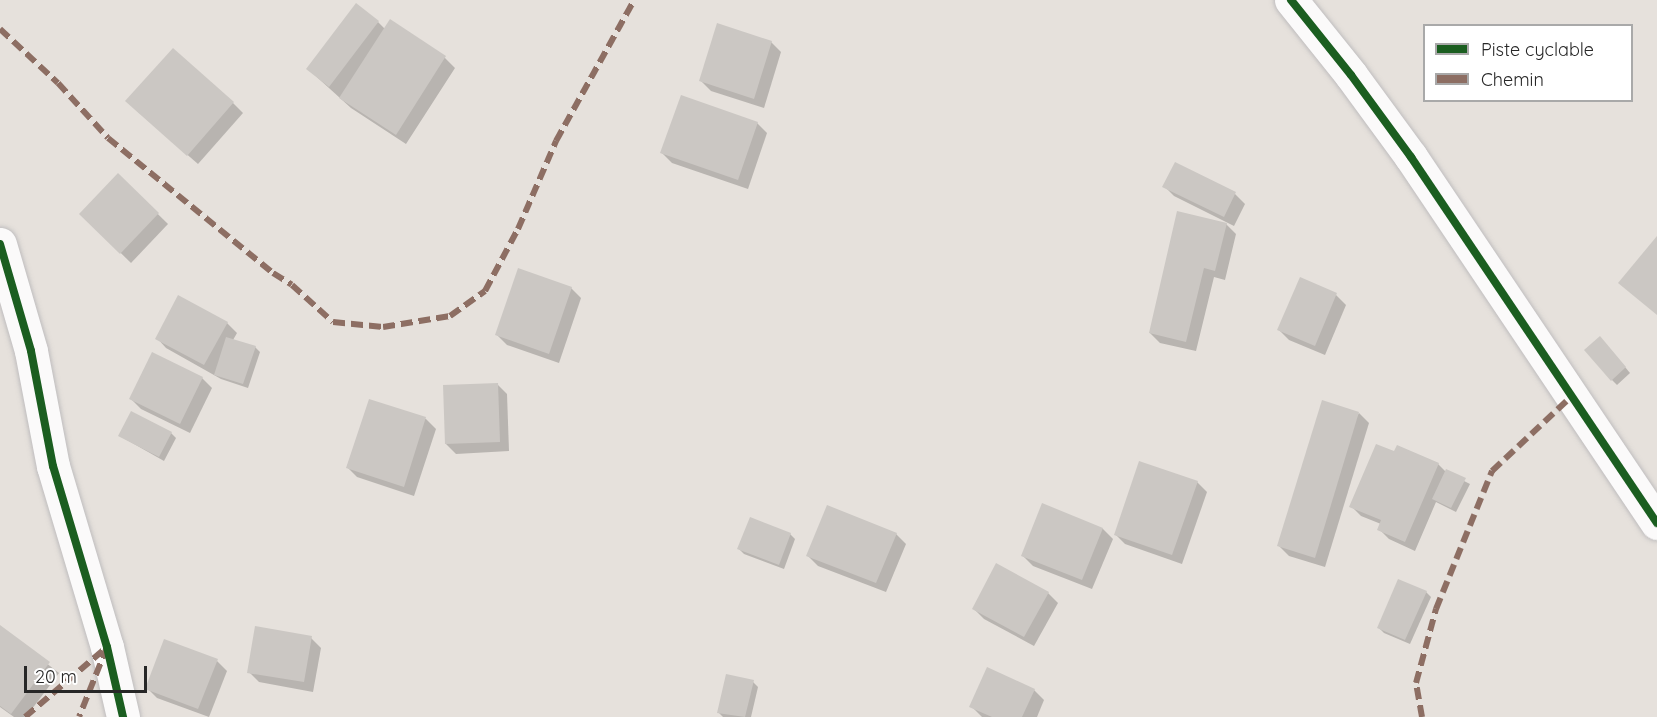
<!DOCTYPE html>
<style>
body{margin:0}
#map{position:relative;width:1657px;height:717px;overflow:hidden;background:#e6e1dc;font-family:Quicksand,sans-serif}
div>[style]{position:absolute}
.shadow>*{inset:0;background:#0003}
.building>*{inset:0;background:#cbc7c3}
.roads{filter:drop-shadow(0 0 2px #bfbdbe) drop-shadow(0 0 2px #bfbdbe)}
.minor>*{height:33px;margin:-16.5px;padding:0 16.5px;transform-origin:16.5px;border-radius:16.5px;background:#fbfafa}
.quiet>*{height:6px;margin-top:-3px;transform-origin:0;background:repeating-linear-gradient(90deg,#8d6e63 0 12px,transparent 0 18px)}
.cycleway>*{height:8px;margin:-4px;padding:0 4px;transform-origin:4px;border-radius:4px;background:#1b5e20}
span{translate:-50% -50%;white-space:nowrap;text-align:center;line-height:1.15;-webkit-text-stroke:6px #fff;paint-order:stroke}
.legend{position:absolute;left:1423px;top:24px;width:210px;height:78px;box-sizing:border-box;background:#fff;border:2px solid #a9a9a9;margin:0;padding:8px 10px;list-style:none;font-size:18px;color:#272727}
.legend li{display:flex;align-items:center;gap:12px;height:30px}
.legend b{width:30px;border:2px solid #a9a9a9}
.scale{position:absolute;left:24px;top:666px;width:123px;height:27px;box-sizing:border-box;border:3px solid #272727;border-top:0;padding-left:8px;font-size:18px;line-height:21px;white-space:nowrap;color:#272727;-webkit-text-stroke:4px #fff;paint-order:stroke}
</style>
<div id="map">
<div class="shadow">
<i style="clip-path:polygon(390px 21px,445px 58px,455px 68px,406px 144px,351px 108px,308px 69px,378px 22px,385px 29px)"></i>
<i style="clip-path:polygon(771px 42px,781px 52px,764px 108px,711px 91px,701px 81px)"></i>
<i style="clip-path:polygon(233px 103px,243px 113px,198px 164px,137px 111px)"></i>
<i style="clip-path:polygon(757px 123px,767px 133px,748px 189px,672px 163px,662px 153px)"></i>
<i style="clip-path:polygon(1176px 164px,1235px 194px,1245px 204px,1234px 226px,1174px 196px,1164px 186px)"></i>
<i style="clip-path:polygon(118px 175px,168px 224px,131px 263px,81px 214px)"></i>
<i style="clip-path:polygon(1226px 224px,1236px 234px,1225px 280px,1214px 277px,1196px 351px,1160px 343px,1150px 333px)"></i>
<i style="clip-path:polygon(1300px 279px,1336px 295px,1346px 305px,1325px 355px,1289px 340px,1279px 330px)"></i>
<i style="clip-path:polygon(571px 288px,581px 298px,559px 363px,507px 345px,497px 335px)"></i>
<i style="clip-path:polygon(227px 323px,237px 333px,233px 340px,255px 347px,260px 352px,248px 388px,221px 379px,166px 348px,157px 338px)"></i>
<i style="clip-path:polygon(1605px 343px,1630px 373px,1617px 385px,1612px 380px)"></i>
<i style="clip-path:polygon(202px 378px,212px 388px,190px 433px,141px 409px,131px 399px)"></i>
<i style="clip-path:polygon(497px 384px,507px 394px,509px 451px,456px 454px,446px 444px)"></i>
<i style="clip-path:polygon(370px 401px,426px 419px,436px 429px,414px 496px,357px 477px,347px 467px)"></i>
<i style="clip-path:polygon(1359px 413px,1369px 423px,1325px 567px,1289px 556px,1279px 546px)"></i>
<i style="clip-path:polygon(171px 433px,176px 438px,164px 461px,120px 436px)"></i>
<i style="clip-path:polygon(1438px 464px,1446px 472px,1470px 484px,1456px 512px,1436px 502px,1415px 551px,1389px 539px,1379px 529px,1381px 524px,1361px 516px,1351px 506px)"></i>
<i style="clip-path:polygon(1197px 482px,1207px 492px,1182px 564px,1125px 544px,1115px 534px)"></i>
<i style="clip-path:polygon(1043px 505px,1103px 529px,1113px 539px,1092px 589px,1033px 566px,1023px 556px)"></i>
<i style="clip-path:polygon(790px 534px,795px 539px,784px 569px,744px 554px,739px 549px)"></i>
<i style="clip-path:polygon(896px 534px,906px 544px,886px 592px,818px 566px,808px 556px)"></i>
<i style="clip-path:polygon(1426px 592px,1431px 597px,1410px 644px,1384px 633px,1379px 628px)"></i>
<i style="clip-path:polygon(1048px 593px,1058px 603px,1034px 646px,984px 619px,974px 609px)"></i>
<i style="clip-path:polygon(0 627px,59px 673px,26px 717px,14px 717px,0 707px)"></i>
<i style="clip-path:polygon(311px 638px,321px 648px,313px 692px,259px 682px,249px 672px)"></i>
<i style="clip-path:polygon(217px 661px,227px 671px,209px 717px,157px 698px,147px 688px)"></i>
<i style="clip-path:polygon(753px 682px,758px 687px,751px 717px,723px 717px,718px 712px)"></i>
<i style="clip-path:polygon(1034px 690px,1044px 700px,1037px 717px,982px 717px,971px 706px)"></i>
</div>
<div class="building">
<i style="clip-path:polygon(356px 3px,379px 21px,329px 87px,306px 69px)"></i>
<i style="clip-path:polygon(390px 19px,446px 56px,396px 135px,339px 98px)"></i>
<i style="clip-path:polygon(717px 23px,772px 41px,754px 99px,699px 81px)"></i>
<i style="clip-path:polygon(173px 48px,234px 102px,187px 156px,125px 101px)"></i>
<i style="clip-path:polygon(681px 95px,758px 122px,738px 180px,660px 153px)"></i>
<i style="clip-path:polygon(1175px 162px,1236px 192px,1224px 217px,1162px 187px)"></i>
<i style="clip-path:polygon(118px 173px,159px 213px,120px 254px,79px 214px)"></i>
<i style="clip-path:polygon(1177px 211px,1227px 223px,1215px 271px,1204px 268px,1186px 342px,1149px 333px)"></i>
<i style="clip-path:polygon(1657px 236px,1657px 315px,1618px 283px)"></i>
<i style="clip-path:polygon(518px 268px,572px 287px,549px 354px,495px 335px)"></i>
<i style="clip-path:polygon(1300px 277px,1337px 293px,1315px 346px,1277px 330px)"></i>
<i style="clip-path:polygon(178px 295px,228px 322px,204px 365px,155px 339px)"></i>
<i style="clip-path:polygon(1600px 336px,1626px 367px,1611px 381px,1584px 350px)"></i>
<i style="clip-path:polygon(226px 337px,256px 346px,243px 384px,214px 375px)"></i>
<i style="clip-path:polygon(152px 352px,203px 377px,180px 424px,129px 399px)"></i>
<i style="clip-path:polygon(498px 383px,500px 442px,445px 444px,443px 385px)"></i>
<i style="clip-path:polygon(369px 399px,426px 417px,404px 487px,346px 468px)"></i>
<i style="clip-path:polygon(1322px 400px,1359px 412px,1315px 558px,1277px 546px)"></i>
<i style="clip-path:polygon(131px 411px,172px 432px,159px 457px,118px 436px)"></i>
<i style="clip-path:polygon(1376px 444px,1394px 451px,1397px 445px,1439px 463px,1405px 542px,1377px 530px,1381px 520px,1349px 507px)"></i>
<i style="clip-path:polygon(1139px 461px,1198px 481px,1172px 555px,1114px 535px)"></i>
<i style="clip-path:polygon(1446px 469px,1466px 478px,1451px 508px,1432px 499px)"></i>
<i style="clip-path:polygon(1042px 503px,1103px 528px,1082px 580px,1021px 556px)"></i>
<i style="clip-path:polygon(827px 505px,897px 533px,876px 583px,806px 556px)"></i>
<i style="clip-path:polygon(750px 517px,791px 533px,779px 565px,737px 549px)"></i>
<i style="clip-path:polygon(996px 563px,1049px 592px,1024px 637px,972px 609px)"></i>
<i style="clip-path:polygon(1398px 579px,1427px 591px,1405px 640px,1377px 628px)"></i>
<i style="clip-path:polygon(0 625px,50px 662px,11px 714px,0 706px)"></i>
<i style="clip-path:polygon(255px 626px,312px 636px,304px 682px,247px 673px)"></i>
<i style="clip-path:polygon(164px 639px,218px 659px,198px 709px,145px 689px)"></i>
<i style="clip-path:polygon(987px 667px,1035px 689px,1022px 717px,992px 717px,969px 707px)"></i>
<i style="clip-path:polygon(726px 674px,754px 680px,745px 717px,717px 713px)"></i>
</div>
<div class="roads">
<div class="minor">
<i style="left:1291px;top:0;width:96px;rotate:51.3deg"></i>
<i style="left:1351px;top:75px;width:102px;rotate:53.8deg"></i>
<i style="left:1411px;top:157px;width:441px;rotate:56.1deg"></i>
<i style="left:0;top:244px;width:111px;rotate:73.8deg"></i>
<i style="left:31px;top:351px;width:117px;rotate:79.2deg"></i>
<i style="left:53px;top:466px;width:189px;rotate:73.4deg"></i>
<i style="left:107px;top:647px;width:72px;rotate:77.1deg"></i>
</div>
</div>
<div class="quiet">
<i style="left:0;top:29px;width:79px;rotate:43deg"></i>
<i style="left:58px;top:83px;width:74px;rotate:47.7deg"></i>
<i style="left:108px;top:138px;width:213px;rotate:39.3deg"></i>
<i style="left:273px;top:273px;width:22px;rotate:32deg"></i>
<i style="left:292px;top:285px;width:55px;rotate:42.1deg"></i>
<i style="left:333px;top:322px;width:50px;rotate:5.7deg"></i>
<i style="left:383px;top:327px;width:68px;rotate:-9.3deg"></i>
<i style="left:450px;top:316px;width:43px;rotate:-35.5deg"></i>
<i style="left:485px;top:291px;width:70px;rotate:-62deg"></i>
<i style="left:518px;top:229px;width:96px;rotate:-66.6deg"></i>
<i style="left:556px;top:141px;width:161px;rotate:-61deg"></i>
<i style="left:25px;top:717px;width:108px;rotate:-40.5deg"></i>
<i style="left:107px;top:647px;width:75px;rotate:111.8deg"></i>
<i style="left:1422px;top:717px;width:35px;rotate:-100deg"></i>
<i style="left:1416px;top:683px;width:77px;rotate:-74.9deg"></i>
<i style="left:1436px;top:609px;width:149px;rotate:-67.9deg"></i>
<i style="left:1492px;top:471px;width:111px;rotate:-43.2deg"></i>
</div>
<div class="cycleway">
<i style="left:1291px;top:0;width:96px;rotate:51.3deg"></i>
<i style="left:1351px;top:75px;width:102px;rotate:53.8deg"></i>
<i style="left:1411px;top:157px;width:441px;rotate:56.1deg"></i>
<i style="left:0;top:244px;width:111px;rotate:73.8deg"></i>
<i style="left:31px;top:351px;width:117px;rotate:79.2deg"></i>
<i style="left:53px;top:466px;width:189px;rotate:73.4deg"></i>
<i style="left:107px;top:647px;width:72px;rotate:77.1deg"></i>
</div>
<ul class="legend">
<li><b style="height:8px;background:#1b5e20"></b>Piste cyclable</li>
<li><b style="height:8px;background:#8d6e63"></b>Chemin</li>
</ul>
<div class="scale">20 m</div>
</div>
